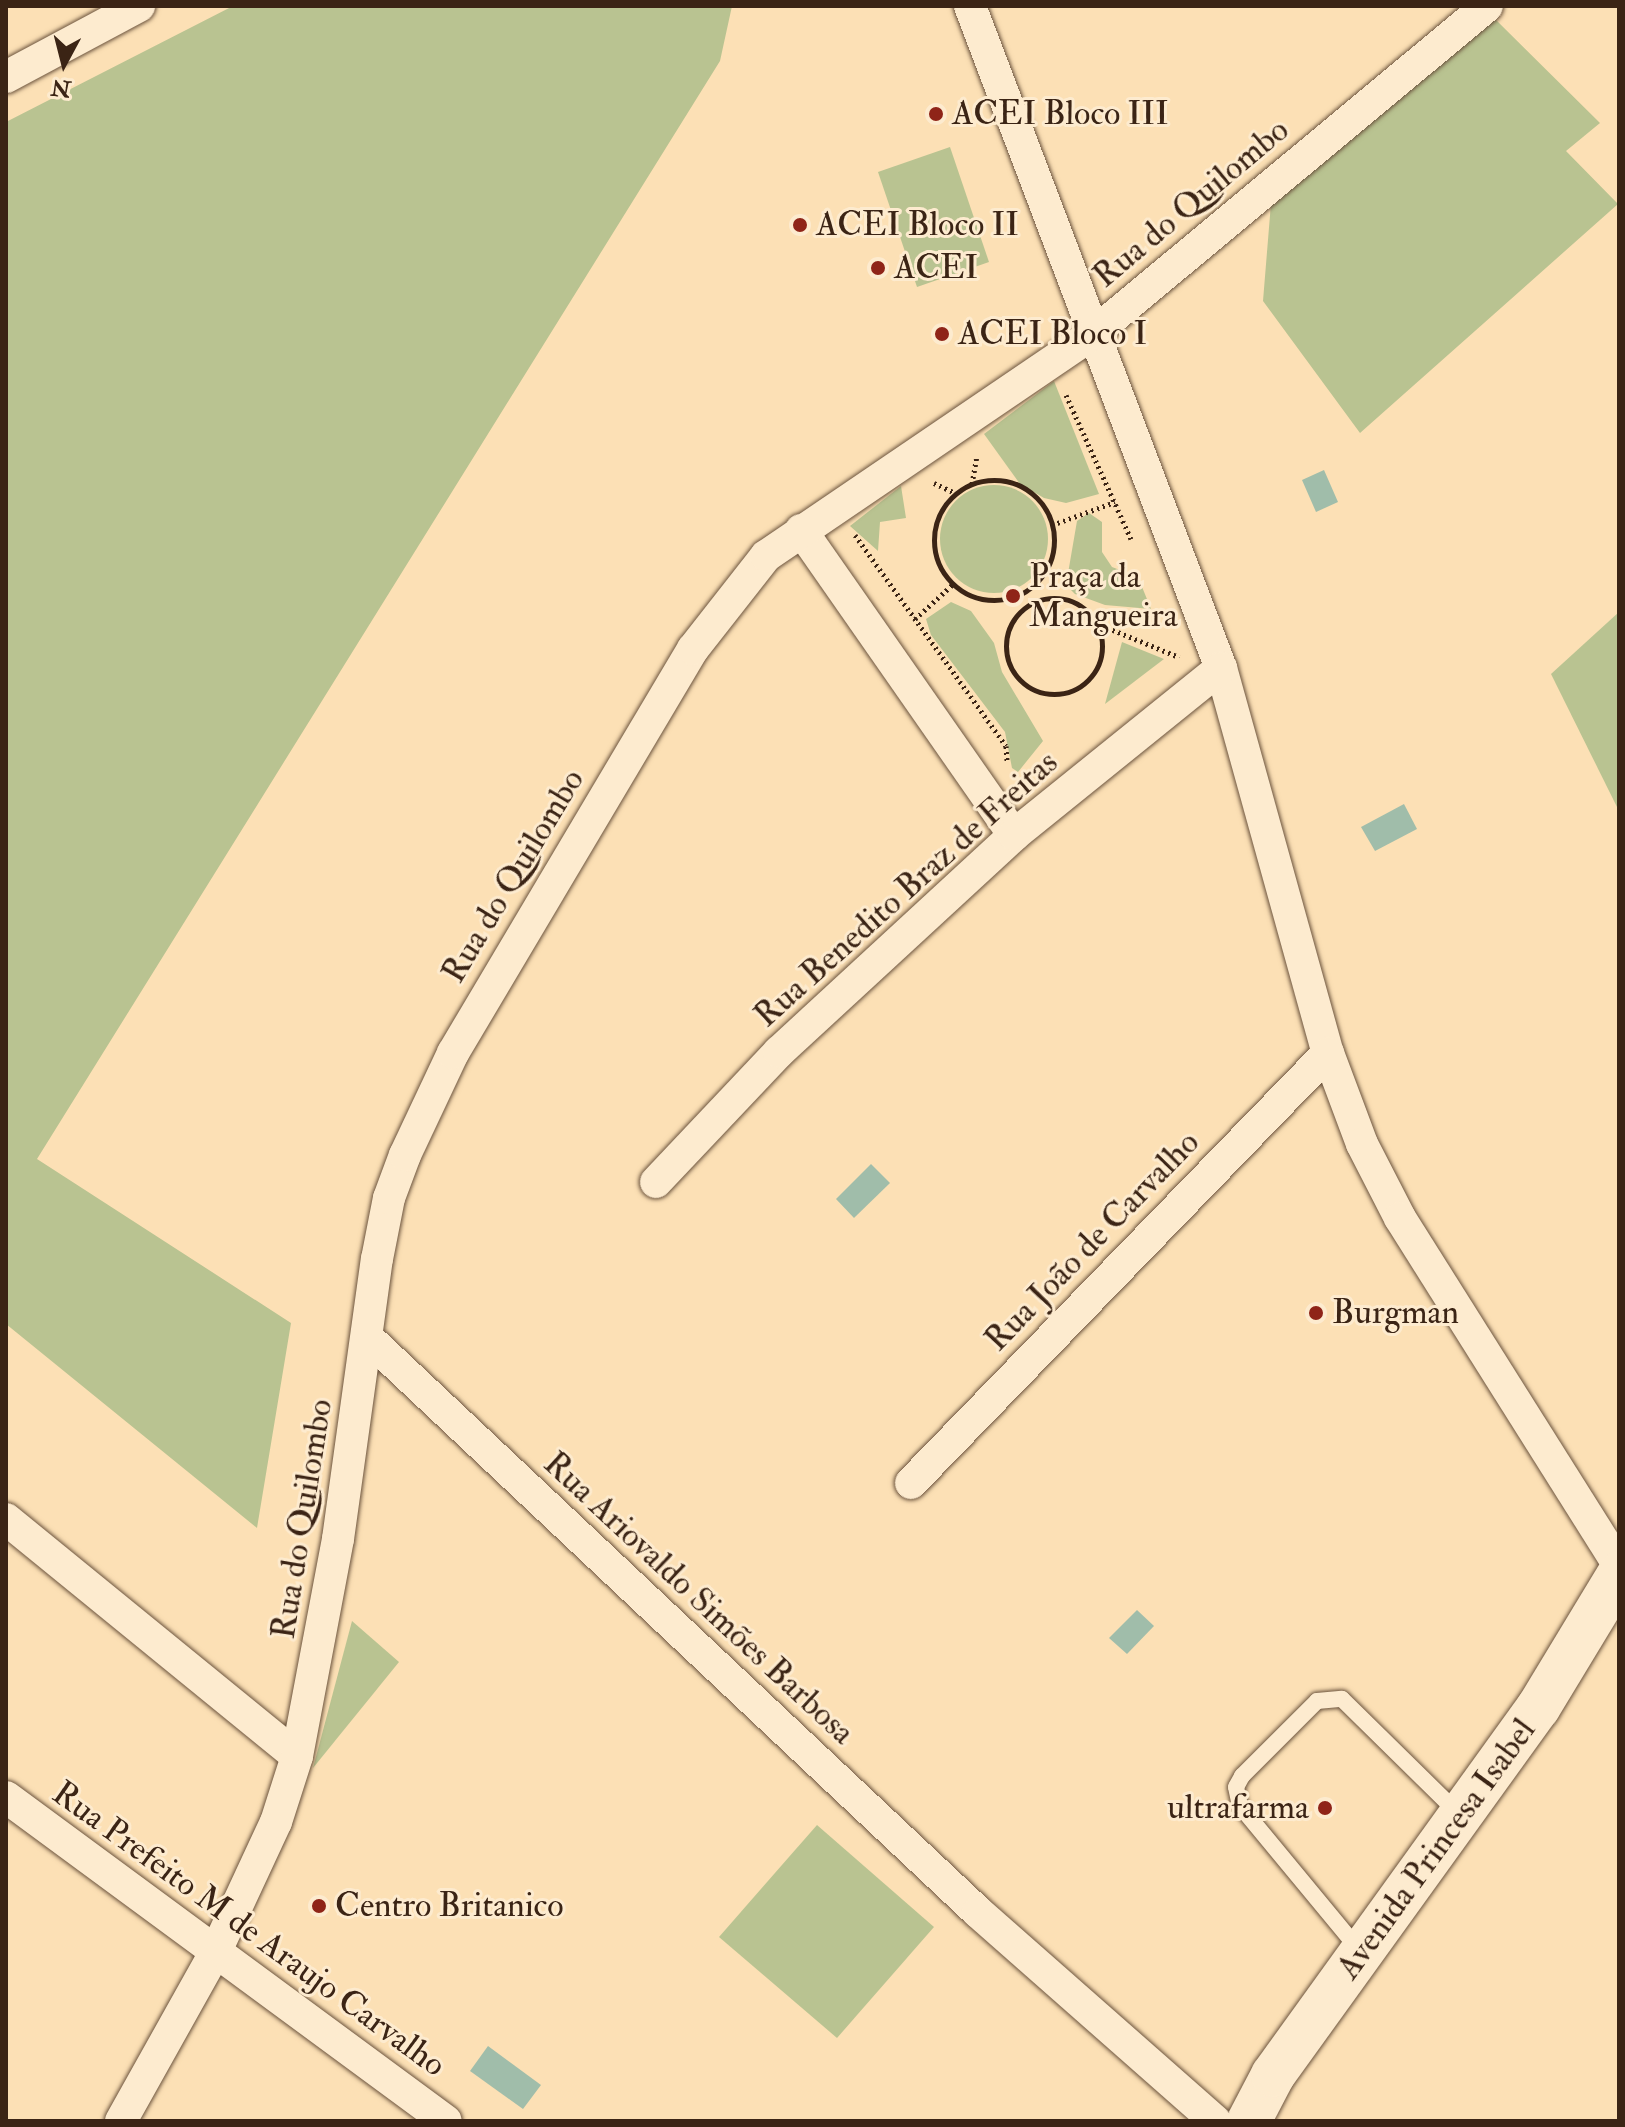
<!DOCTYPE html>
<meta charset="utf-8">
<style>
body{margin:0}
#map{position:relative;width:1625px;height:2127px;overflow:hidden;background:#fce0b5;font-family:"IM FELL Double Pica",serif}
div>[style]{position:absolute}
.green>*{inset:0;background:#b9c391}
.round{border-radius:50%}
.water>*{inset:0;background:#a0bdaa}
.path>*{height:5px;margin-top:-2.5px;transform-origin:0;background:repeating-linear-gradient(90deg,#3b2415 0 2px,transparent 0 6px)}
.path>.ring{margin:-2.5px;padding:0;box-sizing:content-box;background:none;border:5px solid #3b2415;border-radius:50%}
.roads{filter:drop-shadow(0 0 2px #6b533d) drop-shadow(0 0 2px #6b533d)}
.service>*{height:16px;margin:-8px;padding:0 8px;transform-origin:8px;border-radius:8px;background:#fdebcf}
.minor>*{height:32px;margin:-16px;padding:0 16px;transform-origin:16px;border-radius:16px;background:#fdebcf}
.secondary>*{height:44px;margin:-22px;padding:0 22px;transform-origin:22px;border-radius:22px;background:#fdebcf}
.dots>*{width:22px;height:22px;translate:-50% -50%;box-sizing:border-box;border:4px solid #fdebcf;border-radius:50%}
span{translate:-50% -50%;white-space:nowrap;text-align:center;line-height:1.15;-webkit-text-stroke:6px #fdebcf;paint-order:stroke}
.poi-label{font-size:34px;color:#3b2415}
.left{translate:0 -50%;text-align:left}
.right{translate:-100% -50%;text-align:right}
.street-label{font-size:34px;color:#3b2415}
.frame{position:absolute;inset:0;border:8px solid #3b2415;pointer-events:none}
.north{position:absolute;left:24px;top:24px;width:80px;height:80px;-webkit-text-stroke:6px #fdebcf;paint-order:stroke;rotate:187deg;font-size:22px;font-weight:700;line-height:32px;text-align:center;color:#3b2415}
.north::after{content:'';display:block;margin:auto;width:28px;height:36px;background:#3b2415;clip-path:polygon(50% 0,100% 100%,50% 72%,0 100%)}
</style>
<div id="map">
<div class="green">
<i style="clip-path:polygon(233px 6px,732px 6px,720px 61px,37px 1159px,291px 1323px,257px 1528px,6px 1324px,6px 122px)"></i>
<i style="clip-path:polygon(1494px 18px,1600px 123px,1566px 151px,1618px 204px,1360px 433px,1263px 301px,1271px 203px)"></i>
<i style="clip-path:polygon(950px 147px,989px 262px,917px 287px,878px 172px)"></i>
<i style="clip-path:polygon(1054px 381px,1099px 494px,1066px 503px,1044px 498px,1020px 484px,984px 434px)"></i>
<i class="round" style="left:940px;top:485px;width:108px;height:108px"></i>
<i style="clip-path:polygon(901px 486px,906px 518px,880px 522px,878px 551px,850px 526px)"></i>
<i style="clip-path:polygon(1089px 513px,1102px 522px,1102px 552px,1112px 567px,1138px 577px,1151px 609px,1105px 605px,1075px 594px,1066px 585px,1077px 521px)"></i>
<i style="clip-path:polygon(951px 602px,971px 611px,994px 643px,1002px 672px,1043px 741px,1018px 772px,1012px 768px,1005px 732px,931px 635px,926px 619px)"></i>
<i style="clip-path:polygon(1619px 612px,1619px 811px,1551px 674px)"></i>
<i style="clip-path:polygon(1122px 642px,1164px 659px,1105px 704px)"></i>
<i style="clip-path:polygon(352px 1621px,399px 1662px,313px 1768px)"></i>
<i style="clip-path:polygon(817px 1825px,934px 1927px,837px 2038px,719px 1937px)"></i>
</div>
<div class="water">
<i style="clip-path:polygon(1324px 470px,1338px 502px,1316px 512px,1302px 480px)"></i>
<i style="clip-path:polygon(1404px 804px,1417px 829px,1375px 851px,1361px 827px)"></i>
<i style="clip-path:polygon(871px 1164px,890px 1183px,854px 1218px,836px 1199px)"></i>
<i style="clip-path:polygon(1137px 1610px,1154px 1626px,1127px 1654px,1109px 1638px)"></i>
<i style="clip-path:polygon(488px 2046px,541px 2085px,523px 2109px,470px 2071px)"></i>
</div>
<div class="path">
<i style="left:1066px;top:395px;width:158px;rotate:65.7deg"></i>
<i class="ring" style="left:934px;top:480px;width:115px;height:115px"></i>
<i style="left:934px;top:483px;width:23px;rotate:25deg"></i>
<i style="left:972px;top:484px;width:29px;rotate:-80deg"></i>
<i style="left:1052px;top:525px;width:67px;rotate:-20.1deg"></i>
<i style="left:855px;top:535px;width:259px;rotate:54.4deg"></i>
<i style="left:1006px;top:746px;width:15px;rotate:86deg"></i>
<i class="ring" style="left:1006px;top:598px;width:91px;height:91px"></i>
<i style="left:915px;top:619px;width:52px;rotate:-42.6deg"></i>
<i style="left:1096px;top:623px;width:90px;rotate:22.3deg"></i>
</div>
<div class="roads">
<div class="service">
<i style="left:1360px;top:1951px;width:188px;rotate:-129.6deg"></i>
<i style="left:1240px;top:1806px;width:19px;rotate:-102deg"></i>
<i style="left:1236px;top:1787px;width:13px;rotate:-61deg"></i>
<i style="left:1242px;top:1776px;width:106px;rotate:-45deg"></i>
<i style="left:1317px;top:1701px;width:25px;rotate:-5deg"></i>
<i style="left:1342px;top:1699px;width:164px;rotate:44.5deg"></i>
</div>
<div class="minor">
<i style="left:970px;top:6px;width:708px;rotate:69.24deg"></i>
<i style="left:1221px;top:668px;width:400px;rotate:74.5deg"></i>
<i style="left:1328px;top:1053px;width:97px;rotate:69.5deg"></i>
<i style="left:1362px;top:1144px;width:83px;rotate:62.8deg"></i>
<i style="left:1400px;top:1218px;width:411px;rotate:57.8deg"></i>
<i style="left:6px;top:77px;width:151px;rotate:-28.1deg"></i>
<i style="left:801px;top:530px;width:372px;rotate:55.1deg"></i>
<i style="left:656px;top:1182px;width:179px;rotate:-46.6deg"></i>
<i style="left:779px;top:1052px;width:320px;rotate:-42.7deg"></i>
<i style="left:1014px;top:835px;width:266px;rotate:-38.9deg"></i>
<i style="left:369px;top:1339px;width:836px;rotate:43.26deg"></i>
<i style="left:978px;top:1912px;width:316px;rotate:41.4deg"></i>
<i style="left:911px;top:1483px;width:599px;rotate:-45.88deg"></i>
<i style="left:6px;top:1519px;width:375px;rotate:39.2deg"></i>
<i style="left:6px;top:1797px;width:546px;rotate:36.37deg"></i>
<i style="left:121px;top:2121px;width:195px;rotate:-60.8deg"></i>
<i style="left:216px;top:1951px;width:142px;rotate:-65.1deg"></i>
<i style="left:276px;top:1822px;width:69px;rotate:-72.3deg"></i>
<i style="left:297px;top:1756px;width:221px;rotate:-79.3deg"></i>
<i style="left:338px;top:1539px;width:283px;rotate:-82.1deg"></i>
<i style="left:377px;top:1259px;width:62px;rotate:-78.9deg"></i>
<i style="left:389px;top:1198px;width:46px;rotate:-69.6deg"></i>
<i style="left:405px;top:1155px;width:113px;rotate:-64.8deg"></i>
<i style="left:453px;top:1053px;width:470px;rotate:-59.3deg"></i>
<i style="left:693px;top:649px;width:118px;rotate:-51.9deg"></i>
<i style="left:766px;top:556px;width:397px;rotate:-34.2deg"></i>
<i style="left:1094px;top:333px;width:511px;rotate:-39.76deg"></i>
</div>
<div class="secondary">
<i style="left:1249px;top:2121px;width:52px;rotate:-62.4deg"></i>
<i style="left:1273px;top:2075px;width:453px;rotate:-54.2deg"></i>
<i style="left:1538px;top:1708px;width:157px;rotate:-58.8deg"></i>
</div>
</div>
<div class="dots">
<i style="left:936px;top:114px;background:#8f2418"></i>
<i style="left:800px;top:225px;background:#8f2418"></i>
<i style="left:878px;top:268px;background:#8f2418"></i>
<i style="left:942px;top:334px;background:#8f2418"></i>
<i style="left:1013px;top:596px;background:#8f2418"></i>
<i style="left:1316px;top:1313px;background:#8f2418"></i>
<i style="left:1325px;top:1808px;background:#8f2418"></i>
<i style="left:319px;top:1906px;background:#8f2418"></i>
</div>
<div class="poi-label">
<span class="left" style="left:952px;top:114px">ACEI Bloco III</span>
<span class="left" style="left:816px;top:225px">ACEI Bloco II</span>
<span class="left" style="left:894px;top:268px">ACEI</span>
<span class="left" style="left:958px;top:334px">ACEI Bloco I</span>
<span class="left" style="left:1029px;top:596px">Praça da<br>Mangueira</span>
<span class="left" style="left:1332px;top:1313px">Burgman</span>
<span class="right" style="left:1309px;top:1808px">ultrafarma</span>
<span class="left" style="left:335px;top:1906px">Centro Britanico</span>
</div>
<div class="street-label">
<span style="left:1191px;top:203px;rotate:-40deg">Rua do Quilombo</span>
<span style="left:513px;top:876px;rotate:-59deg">Rua do Quilombo</span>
<span style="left:906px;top:889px;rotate:-42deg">Rua Benedito Braz de Freitas</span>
<span style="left:1092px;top:1241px;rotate:-46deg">Rua João de Carvalho</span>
<span style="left:302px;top:1519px;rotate:-81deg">Rua do Quilombo</span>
<span style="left:699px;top:1598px;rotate:43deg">Rua Ariovaldo Simões Barbosa</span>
<span style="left:1436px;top:1849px;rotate:-54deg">Avenida Princesa Isabel</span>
<span style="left:249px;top:1929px;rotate:36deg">Rua Prefeito M de Araujo Carvalho</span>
</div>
<div class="frame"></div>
<div class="north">N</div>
</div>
